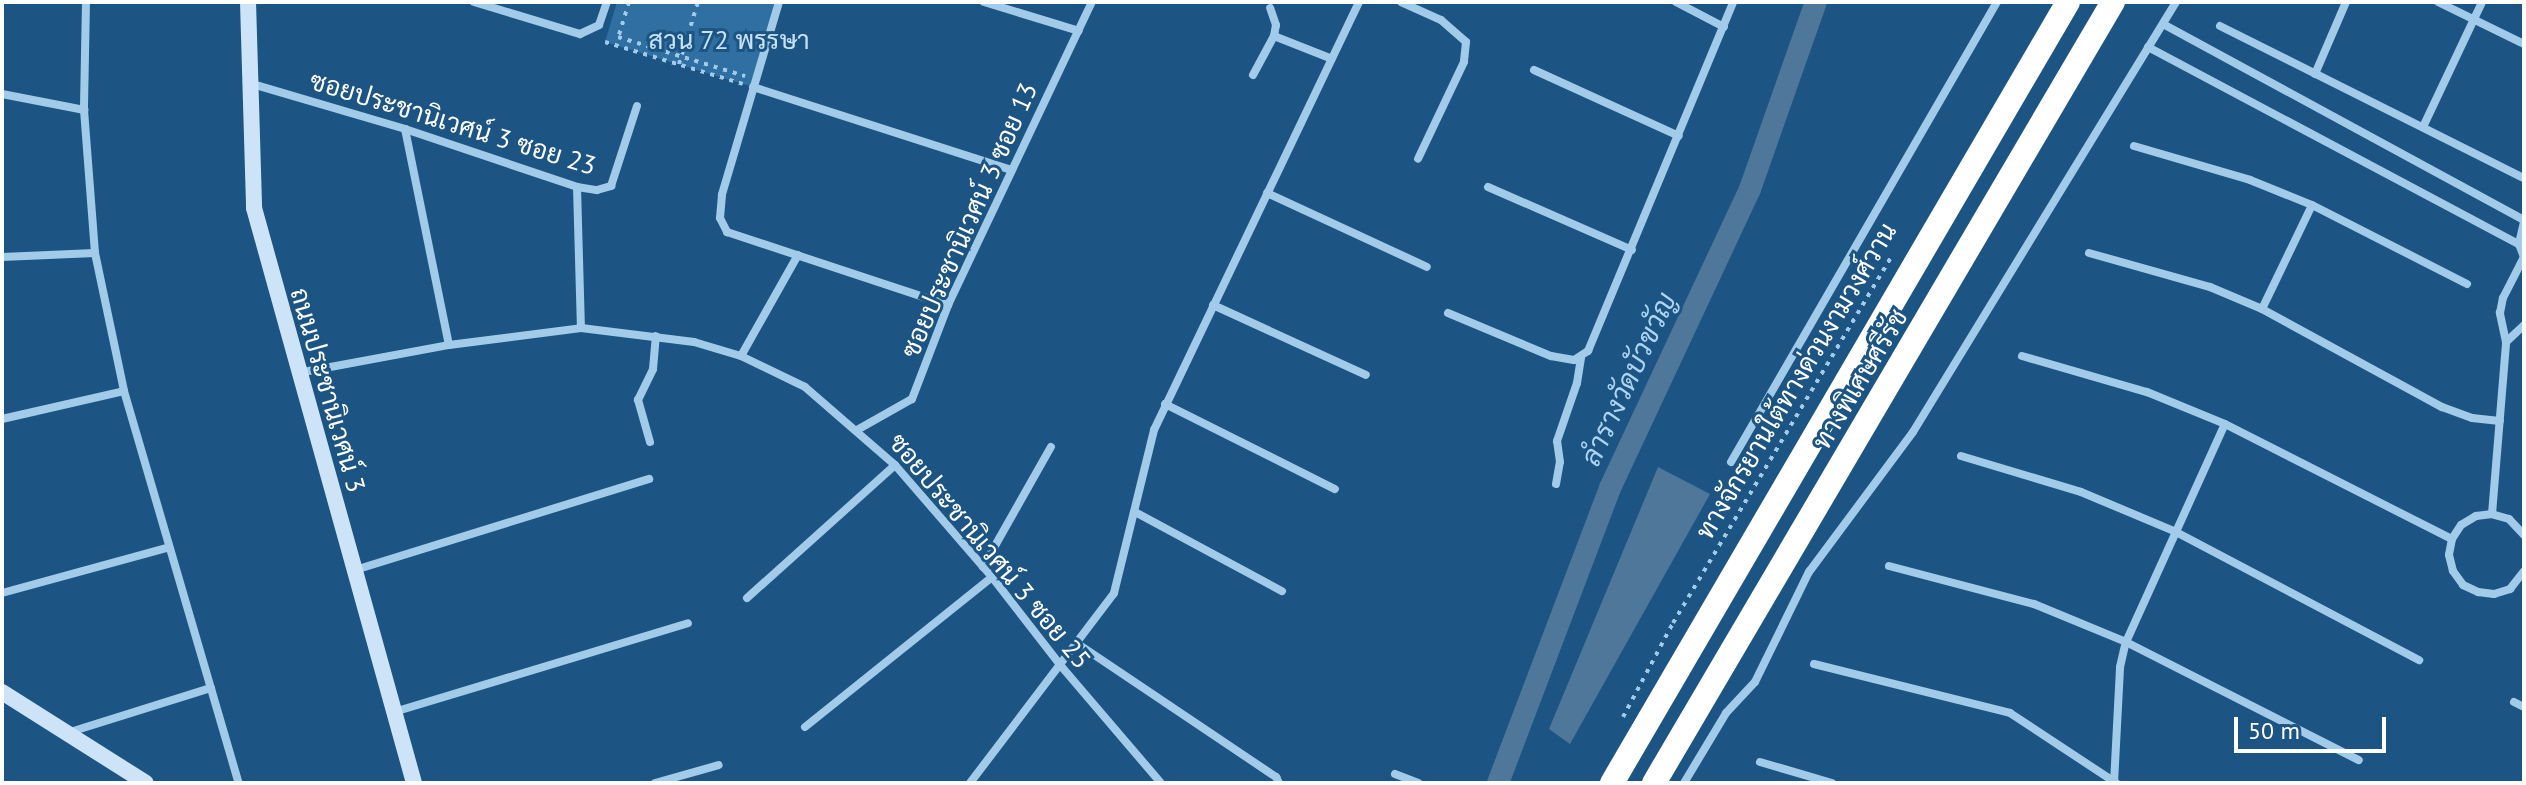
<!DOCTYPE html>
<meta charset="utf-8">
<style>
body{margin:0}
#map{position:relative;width:2526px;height:785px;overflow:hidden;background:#1c5583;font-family:"PT Sans",Sarabun,sans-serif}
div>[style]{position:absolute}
.green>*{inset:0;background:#2f6fa2}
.water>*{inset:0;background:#4e7799}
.canal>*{height:22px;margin:-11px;padding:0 11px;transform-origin:11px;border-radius:11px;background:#4e7799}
.path>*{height:4px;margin-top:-2px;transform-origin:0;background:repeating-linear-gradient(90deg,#a2cbea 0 4px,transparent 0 10px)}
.street>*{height:8px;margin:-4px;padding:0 4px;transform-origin:4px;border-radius:4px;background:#a2cbea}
.secondary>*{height:16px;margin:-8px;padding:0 8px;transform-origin:8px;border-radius:8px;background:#cde4f8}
.highway>*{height:24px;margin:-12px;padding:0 12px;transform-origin:12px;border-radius:12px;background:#fff}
span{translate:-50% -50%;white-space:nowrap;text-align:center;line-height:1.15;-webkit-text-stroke:6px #1c5583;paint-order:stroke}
.park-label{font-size:26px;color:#c6e2f8}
.street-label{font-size:26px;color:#fff}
.water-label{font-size:28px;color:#add4f2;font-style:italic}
.frame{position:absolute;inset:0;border:4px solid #fff;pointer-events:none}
.scale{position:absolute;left:2234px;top:717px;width:152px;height:36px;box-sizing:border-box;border:4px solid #fff;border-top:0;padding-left:10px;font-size:24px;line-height:28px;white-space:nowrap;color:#fff;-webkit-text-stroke:6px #1c5583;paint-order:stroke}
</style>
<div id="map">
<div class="green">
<i style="clip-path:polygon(617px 2px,779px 2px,753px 87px,605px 42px)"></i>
</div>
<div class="water">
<i style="clip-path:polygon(1658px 467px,1710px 494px,1570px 744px,1549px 729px)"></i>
</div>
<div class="canal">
<i style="left:1498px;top:783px;width:316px;rotate:-69.2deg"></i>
<i style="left:1610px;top:488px;width:330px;rotate:-64.9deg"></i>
<i style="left:1750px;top:189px;width:198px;rotate:-70.6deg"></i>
</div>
<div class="path">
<i style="left:629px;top:2px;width:37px;rotate:107deg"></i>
<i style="left:618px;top:37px;width:133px;rotate:17.1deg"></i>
<i style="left:605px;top:42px;width:144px;rotate:16.9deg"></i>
<i style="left:679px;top:64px;width:65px;rotate:-73deg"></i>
<i style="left:1623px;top:717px;width:106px;rotate:-62deg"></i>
<i style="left:1673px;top:623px;width:428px;rotate:-59.2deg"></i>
</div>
<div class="street">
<i style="left:86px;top:2px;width:108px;rotate:91.1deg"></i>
<i style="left:84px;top:110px;width:143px;rotate:85.6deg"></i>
<i style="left:95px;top:253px;width:141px;rotate:78.1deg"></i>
<i style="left:124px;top:391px;width:409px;rotate:73.7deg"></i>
<i style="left:474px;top:2px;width:111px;rotate:16.8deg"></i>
<i style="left:580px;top:34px;width:21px;rotate:-25deg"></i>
<i style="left:599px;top:25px;width:24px;rotate:-71deg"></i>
<i style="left:779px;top:2px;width:201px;rotate:106.5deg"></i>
<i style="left:722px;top:195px;width:23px;rotate:95deg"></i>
<i style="left:720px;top:218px;width:16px;rotate:63deg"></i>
<i style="left:727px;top:232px;width:233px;rotate:18.3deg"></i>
<i style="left:984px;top:2px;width:99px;rotate:17deg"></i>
<i style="left:1401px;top:2px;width:44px;rotate:24.2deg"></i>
<i style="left:1441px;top:20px;width:33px;rotate:41deg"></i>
<i style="left:1466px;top:42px;width:20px;rotate:96deg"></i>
<i style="left:1464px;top:62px;width:107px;rotate:115.4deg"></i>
<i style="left:1676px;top:2px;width:54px;rotate:27.5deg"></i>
<i style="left:2438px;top:2px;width:96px;rotate:26deg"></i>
<i style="left:2163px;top:24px;width:411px;rotate:28.5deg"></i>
<i style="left:2220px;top:26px;width:338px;rotate:26.6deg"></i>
<i style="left:1274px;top:36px;width:62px;rotate:21.6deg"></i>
<i style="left:2148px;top:47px;width:420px;rotate:28deg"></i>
<i style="left:1534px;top:70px;width:159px;rotate:24.5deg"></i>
<i style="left:2315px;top:74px;width:78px;rotate:-66.7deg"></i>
<i style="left:1253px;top:75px;width:44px;rotate:-61.7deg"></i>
<i style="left:1274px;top:36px;width:11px;rotate:-80deg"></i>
<i style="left:1276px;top:25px;width:18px;rotate:-109deg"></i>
<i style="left:249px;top:83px;width:163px;rotate:16.4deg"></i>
<i style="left:405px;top:129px;width:182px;rotate:18.6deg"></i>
<i style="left:577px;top:187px;width:20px;rotate:9deg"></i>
<i style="left:597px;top:190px;width:15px;rotate:-16deg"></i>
<i style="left:611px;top:186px;width:84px;rotate:-72deg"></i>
<i style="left:753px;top:87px;width:271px;rotate:17.8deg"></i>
<i style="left:2px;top:94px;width:84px;rotate:11deg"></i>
<i style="left:2423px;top:127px;width:138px;rotate:-64.7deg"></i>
<i style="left:405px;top:129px;width:220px;rotate:78.5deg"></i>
<i style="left:2134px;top:146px;width:121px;rotate:16.3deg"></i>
<i style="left:2250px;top:180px;width:67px;rotate:22deg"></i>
<i style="left:2312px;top:205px;width:174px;rotate:27deg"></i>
<i style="left:577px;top:187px;width:141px;rotate:88.4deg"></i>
<i style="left:1488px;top:187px;width:157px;rotate:23.6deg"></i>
<i style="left:1267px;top:193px;width:176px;rotate:24.8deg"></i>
<i style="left:2524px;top:222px;width:23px;rotate:103deg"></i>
<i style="left:2519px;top:244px;width:14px;rotate:69deg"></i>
<i style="left:2089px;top:253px;width:126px;rotate:15.7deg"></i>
<i style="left:2210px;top:287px;width:56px;rotate:22.9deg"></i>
<i style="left:2262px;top:309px;width:205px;rotate:28.6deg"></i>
<i style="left:2442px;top:407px;width:32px;rotate:20deg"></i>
<i style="left:2472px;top:418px;width:28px;rotate:6deg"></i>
<i style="left:2px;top:257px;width:93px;rotate:-2.5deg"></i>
<i style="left:1213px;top:305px;width:168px;rotate:24.6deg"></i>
<i style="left:2262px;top:309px;width:115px;rotate:-64.3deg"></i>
<i style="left:1448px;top:313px;width:112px;rotate:22.7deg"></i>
<i style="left:1551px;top:356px;width:23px;rotate:10deg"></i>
<i style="left:1574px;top:360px;width:17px;rotate:-33deg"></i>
<i style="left:1588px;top:351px;width:378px;rotate:-67.4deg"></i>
<i style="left:2506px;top:342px;width:25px;rotate:-43deg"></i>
<i style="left:741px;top:356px;width:116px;rotate:-60.6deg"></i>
<i style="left:2022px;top:356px;width:130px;rotate:16.1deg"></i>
<i style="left:2147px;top:392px;width:84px;rotate:22.3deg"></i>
<i style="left:2225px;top:424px;width:254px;rotate:26.9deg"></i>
<i style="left:298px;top:373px;width:154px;rotate:-10.5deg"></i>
<i style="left:449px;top:345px;width:133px;rotate:-7.3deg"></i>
<i style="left:581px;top:328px;width:114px;rotate:7.1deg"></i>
<i style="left:694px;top:342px;width:49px;rotate:16.6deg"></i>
<i style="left:741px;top:356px;width:71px;rotate:25.8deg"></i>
<i style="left:805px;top:387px;width:119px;rotate:40.9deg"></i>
<i style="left:895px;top:465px;width:148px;rotate:49.1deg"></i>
<i style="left:992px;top:577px;width:113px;rotate:52.2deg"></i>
<i style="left:1061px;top:666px;width:154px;rotate:49.5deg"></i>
<i style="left:1165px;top:404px;width:190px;rotate:26.6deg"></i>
<i style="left:2px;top:419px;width:125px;rotate:-12.9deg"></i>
<i style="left:857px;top:430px;width:63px;rotate:-29.4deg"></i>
<i style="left:912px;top:399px;width:101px;rotate:-69deg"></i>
<i style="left:948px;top:305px;width:335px;rotate:-64.6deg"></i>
<i style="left:650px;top:442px;width:44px;rotate:-105.9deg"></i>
<i style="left:638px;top:400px;width:34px;rotate:-64deg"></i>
<i style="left:653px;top:369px;width:33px;rotate:-85deg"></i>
<i style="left:1961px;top:456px;width:125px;rotate:16.7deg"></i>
<i style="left:2081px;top:492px;width:103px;rotate:22.8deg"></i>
<i style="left:2176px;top:532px;width:275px;rotate:27.8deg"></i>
<i style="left:1731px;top:462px;width:531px;rotate:-59.96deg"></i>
<i style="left:1556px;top:484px;width:22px;rotate:-80deg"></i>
<i style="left:1560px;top:462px;width:21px;rotate:-98deg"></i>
<i style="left:1557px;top:441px;width:61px;rotate:-71deg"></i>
<i style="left:1577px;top:383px;width:26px;rotate:-81deg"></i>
<i style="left:1135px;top:512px;width:167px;rotate:28.3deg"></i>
<i style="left:2492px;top:514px;width:173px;rotate:-85.3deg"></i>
<i style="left:2506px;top:342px;width:30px;rotate:-102deg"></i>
<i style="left:2500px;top:313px;width:15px;rotate:-79deg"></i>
<i style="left:2503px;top:298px;width:46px;rotate:-62.9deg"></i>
<i style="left:2524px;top:535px;width:22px;rotate:-133deg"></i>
<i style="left:2509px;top:519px;width:18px;rotate:-164deg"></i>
<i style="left:2492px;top:514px;width:16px;rotate:173deg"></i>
<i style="left:2476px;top:516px;width:17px;rotate:149deg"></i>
<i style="left:2461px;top:525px;width:17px;rotate:123deg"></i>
<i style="left:2452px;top:539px;width:16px;rotate:101deg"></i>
<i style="left:2449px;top:555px;width:16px;rotate:76deg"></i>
<i style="left:2453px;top:571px;width:17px;rotate:54deg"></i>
<i style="left:2463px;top:585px;width:17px;rotate:25deg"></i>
<i style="left:2478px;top:592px;width:16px;rotate:7deg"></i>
<i style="left:2494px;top:594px;width:17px;rotate:-17deg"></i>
<i style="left:2510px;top:589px;width:23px;rotate:-52deg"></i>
<i style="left:1889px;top:566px;width:150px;rotate:14.7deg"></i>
<i style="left:2034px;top:604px;width:100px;rotate:22.4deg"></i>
<i style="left:2126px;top:642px;width:261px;rotate:26.9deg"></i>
<i style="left:983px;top:567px;width:138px;rotate:-60.5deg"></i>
<i style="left:355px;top:570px;width:308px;rotate:-17.2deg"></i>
<i style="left:2px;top:593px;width:171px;rotate:-15.3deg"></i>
<i style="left:747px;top:598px;width:199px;rotate:-41.9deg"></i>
<i style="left:1078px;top:644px;width:239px;rotate:33.9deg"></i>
<i style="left:1276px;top:777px;width:7px;rotate:63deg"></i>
<i style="left:1814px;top:664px;width:202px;rotate:14deg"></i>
<i style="left:2010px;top:713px;width:127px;rotate:33.4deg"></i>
<i style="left:2514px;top:702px;width:11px;rotate:27deg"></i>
<i style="left:394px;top:712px;width:307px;rotate:-16.8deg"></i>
<i style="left:805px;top:727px;width:240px;rotate:-38.7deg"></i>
<i style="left:67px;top:733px;width:151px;rotate:-17.4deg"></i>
<i style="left:1760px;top:762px;width:75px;rotate:16.3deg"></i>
<i style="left:1395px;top:774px;width:25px;rotate:21deg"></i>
<i style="left:655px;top:783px;width:66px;rotate:-15.7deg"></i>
<i style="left:970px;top:783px;width:238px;rotate:-52.8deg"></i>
<i style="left:1114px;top:593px;width:168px;rotate:-76.2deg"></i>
<i style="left:1154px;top:430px;width:475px;rotate:-64.4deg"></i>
<i style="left:1684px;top:783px;width:82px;rotate:-59deg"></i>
<i style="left:1726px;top:713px;width:42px;rotate:-46.9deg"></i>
<i style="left:1755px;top:682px;width:123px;rotate:-63.9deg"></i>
<i style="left:1809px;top:572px;width:174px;rotate:-53.4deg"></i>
<i style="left:1913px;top:432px;width:504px;rotate:-58.55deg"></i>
<i style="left:2114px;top:783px;width:116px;rotate:-87deg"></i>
<i style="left:2120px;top:667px;width:26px;rotate:-77deg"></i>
<i style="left:2126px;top:642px;width:239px;rotate:-65.6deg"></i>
</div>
<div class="secondary">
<i style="left:248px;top:2px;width:206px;rotate:88.3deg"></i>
<i style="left:254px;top:208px;width:597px;rotate:74.45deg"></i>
<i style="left:2px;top:692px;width:170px;rotate:32.3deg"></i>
</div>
<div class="highway">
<i style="left:1612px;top:783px;width:904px;rotate:-59.72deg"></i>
<i style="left:1654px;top:783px;width:906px;rotate:-59.56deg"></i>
</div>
<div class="park-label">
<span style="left:729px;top:40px">สวน 72 พรรษา</span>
</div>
<div class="street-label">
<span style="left:453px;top:123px;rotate:17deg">ซอยประชานิเวศน์ 3 ซอย 23</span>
<span style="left:969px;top:220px;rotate:-66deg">ซอยประชานิเวศน์ 3 ซอย 13</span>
<span style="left:1860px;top:379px;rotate:-59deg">ทางพิเศษศรีรัช</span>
<span style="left:1796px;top:381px;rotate:-59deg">ทางจักรยานใต้ทางด่วนงามวงศ์วาน</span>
<span style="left:328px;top:390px;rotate:74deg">ถนนประชานิเวศน์ 3</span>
<span style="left:990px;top:551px;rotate:50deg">ซอยประชานิเวศน์ 3 ซอย 25</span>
</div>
<div class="water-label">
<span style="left:1628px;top:379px;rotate:-65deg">ลำรางวัดบัวขวัญ</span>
</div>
<div class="frame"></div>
<div class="scale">50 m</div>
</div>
